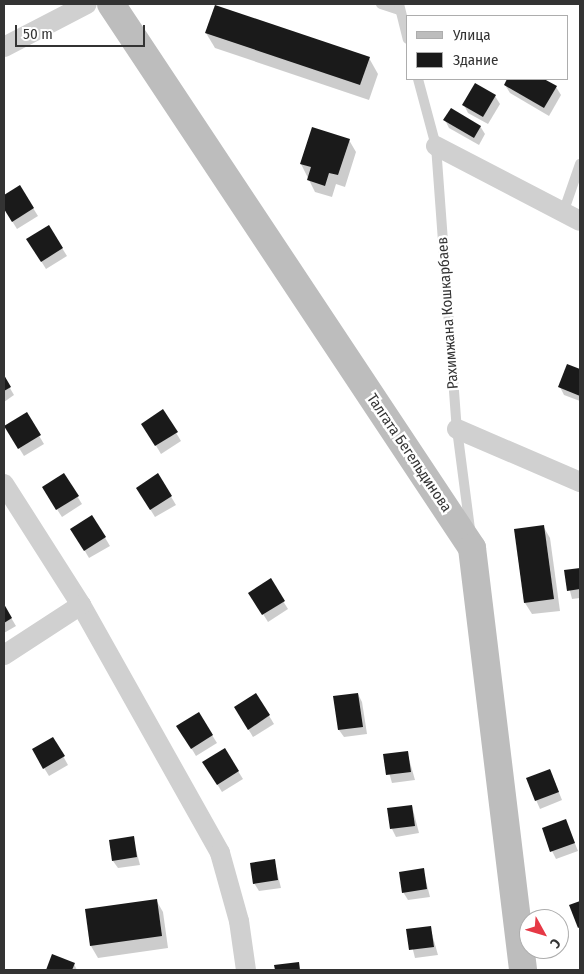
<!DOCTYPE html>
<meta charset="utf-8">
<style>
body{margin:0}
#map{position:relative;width:584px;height:974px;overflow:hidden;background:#fff;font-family:"Fira Sans Condensed",sans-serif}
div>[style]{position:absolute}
.shadow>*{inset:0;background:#0003}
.building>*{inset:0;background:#1a1a1a}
.lane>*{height:10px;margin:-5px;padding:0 5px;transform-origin:5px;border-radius:5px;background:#d0d0d0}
.street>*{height:20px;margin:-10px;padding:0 10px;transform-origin:10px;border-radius:10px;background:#d0d0d0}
.secondary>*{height:28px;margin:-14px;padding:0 14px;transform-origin:14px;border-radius:14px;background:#bdbdbd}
span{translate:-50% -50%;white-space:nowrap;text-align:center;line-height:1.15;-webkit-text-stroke:5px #fff;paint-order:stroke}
.street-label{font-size:15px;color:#333}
.frame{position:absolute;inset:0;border:5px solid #333;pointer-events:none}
.legend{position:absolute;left:406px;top:15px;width:162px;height:65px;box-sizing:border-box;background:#fff;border:1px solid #adadad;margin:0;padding:6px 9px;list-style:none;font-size:15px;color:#333}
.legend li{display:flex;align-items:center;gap:10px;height:25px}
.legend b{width:25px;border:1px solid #adadad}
.north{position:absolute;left:519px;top:909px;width:50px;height:50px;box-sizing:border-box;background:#fff;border:1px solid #adadad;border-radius:50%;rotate:129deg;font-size:14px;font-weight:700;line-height:20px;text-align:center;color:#333}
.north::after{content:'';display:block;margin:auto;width:18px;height:22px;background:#e63946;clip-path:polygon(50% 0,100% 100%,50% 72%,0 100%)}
.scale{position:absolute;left:15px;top:25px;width:130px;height:22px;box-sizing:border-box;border:2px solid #333;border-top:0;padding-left:6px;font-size:15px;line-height:18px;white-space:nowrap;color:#333;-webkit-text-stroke:4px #fff;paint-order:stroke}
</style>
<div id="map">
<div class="shadow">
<i style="clip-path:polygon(206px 33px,369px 58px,378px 74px,369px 100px,215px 48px)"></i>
<i style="clip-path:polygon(509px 79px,542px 79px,556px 87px,561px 95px,549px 116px,510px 93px,505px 85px)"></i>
<i style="clip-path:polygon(495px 96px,500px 104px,488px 124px,468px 113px,464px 105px)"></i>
<i style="clip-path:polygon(445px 120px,480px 126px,485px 134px,479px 145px,449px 128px)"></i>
<i style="clip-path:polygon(349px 140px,356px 152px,345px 187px,336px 184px,332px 197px,315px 192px,301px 164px)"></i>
<i style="clip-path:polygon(20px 187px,38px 216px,17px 229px,4px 208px,4px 197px)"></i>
<i style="clip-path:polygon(49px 227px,67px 256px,46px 269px,28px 240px)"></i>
<i style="clip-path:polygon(568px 366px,580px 370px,580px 401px,564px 395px,560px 387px)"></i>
<i style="clip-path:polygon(4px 378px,14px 395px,4px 402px)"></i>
<i style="clip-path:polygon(163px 411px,181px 441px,161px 454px,143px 424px)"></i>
<i style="clip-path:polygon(26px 414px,44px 444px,24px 456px,6px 427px)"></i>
<i style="clip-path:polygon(64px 475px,82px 504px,62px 517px,43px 488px)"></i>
<i style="clip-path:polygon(158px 475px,176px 505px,155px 517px,137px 488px)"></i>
<i style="clip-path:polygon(92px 516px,110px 546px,89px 558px,72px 529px)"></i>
<i style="clip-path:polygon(543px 526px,550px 538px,560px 611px,532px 614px,525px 603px)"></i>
<i style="clip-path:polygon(580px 569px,580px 598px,572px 599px,565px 571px)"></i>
<i style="clip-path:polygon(270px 580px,288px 609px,268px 622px,250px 593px)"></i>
<i style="clip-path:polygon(4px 606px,16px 626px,4px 633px)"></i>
<i style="clip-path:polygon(256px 694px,274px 724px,253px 737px,235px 707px)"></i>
<i style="clip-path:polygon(358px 694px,362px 702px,367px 734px,344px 737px,339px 730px)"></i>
<i style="clip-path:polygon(199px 714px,217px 743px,196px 756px,178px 726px)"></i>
<i style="clip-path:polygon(53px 738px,68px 765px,49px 776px,33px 750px)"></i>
<i style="clip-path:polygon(225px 750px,243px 779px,222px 792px,204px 763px)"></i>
<i style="clip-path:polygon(407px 752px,415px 780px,392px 783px,384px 755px)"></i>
<i style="clip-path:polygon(550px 770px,562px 800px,540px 809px,527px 779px)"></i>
<i style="clip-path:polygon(412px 806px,419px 833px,396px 837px,392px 829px)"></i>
<i style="clip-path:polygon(566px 821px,578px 851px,556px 859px,552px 851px)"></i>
<i style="clip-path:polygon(133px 838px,140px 865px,118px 868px,113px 861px)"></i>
<i style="clip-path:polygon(274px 860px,281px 888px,259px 891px,254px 883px)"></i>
<i style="clip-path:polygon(423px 869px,430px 897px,408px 900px,403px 892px)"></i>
<i style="clip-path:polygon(156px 900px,163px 912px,168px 948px,98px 958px,91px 946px,86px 910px)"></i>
<i style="clip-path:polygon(430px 927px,438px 955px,415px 958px,408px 930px)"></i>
<i style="clip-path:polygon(53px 956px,74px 964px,77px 970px,47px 970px)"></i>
</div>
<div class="building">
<i style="clip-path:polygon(215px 5px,370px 57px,360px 85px,205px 33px)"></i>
<i style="clip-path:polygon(507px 79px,544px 79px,557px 86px,544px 108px,504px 85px)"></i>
<i style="clip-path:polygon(475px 83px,496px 95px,483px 117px,462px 105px)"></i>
<i style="clip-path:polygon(451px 108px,481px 126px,474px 138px,443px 120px)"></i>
<i style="clip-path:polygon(312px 127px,350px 139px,338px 175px,329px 173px,325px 186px,307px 180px,311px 167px,300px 164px)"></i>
<i style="clip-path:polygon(20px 185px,34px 208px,12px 222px,4px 209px,4px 195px)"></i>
<i style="clip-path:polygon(49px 225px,63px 248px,41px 262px,26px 239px)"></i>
<i style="clip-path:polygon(567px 364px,580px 369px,580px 396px,558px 387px)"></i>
<i style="clip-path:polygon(4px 375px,11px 387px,4px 391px)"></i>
<i style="clip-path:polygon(163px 409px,178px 432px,155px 446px,141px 424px)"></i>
<i style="clip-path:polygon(27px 412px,41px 435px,18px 449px,4px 426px)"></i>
<i style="clip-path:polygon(64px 473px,79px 496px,56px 510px,42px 487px)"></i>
<i style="clip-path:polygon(158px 473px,172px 496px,150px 510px,136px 488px)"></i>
<i style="clip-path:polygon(92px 515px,106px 537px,84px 551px,70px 529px)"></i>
<i style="clip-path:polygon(544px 525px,554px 599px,524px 603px,514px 529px)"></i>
<i style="clip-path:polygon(580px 568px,580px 589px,567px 591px,564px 570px)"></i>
<i style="clip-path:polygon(271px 578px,285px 601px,262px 615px,248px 593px)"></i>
<i style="clip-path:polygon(4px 604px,12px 618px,4px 623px)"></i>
<i style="clip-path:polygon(256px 693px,270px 715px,248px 730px,234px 707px)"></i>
<i style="clip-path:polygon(358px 693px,363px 727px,338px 730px,333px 696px)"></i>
<i style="clip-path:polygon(199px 712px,213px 735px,191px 749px,176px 726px)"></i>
<i style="clip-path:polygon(53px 737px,65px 756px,43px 769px,32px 749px)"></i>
<i style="clip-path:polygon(225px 748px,239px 771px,217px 785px,202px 762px)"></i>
<i style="clip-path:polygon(408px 751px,411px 772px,386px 775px,383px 754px)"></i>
<i style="clip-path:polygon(550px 769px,559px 792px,535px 801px,526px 778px)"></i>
<i style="clip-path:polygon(412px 805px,415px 826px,390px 829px,387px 808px)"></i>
<i style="clip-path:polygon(566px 819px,575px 843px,550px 852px,542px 828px)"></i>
<i style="clip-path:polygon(134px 836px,137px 857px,112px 861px,109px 840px)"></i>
<i style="clip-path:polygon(275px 859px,278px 880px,253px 884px,250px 863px)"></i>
<i style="clip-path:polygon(424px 868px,427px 889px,402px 893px,399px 872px)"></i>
<i style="clip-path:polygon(157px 899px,162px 936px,90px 946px,85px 909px)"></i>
<i style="clip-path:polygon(580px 901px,580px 927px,578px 928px,569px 905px)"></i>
<i style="clip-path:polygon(431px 926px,434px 947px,409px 950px,406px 929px)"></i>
<i style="clip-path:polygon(52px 954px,75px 963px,72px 970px,46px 970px)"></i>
<i style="clip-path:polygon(299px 962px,300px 970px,275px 970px,274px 965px)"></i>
</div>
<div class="lane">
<i style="left:381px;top:4px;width:20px;rotate:18deg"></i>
<i style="left:399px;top:4px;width:36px;rotate:76deg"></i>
<i style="left:418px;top:79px;width:69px;rotate:75deg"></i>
<i style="left:436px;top:146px;width:284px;rotate:85.8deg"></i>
<i style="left:457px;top:429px;width:101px;rotate:82.6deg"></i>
<i style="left:563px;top:213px;width:52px;rotate:-70.9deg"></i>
</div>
<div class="street">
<i style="left:4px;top:47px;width:93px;rotate:-27.4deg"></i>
<i style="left:436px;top:146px;width:162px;rotate:27.5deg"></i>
<i style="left:457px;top:429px;width:134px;rotate:23.3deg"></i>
<i style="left:4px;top:484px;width:143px;rotate:57.5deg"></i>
<i style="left:81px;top:605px;width:284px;rotate:60.7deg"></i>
<i style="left:220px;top:853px;width:71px;rotate:74.4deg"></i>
<i style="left:239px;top:921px;width:49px;rotate:81.9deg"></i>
<i style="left:4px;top:655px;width:92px;rotate:-33deg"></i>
</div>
<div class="secondary">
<i style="left:111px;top:4px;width:653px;rotate:56.43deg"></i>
<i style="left:472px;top:548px;width:425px;rotate:83.1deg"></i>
</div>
<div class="street-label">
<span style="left:448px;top:313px;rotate:-94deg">Рахимжана Кошкарбаев</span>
<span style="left:409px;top:453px;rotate:56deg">Талгата Бегельдинова</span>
</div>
<div class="frame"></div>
<ul class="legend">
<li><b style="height:6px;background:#bdbdbd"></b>Улица</li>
<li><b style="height:14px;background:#1a1a1a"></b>Здание</li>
</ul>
<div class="north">С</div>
<div class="scale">50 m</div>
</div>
